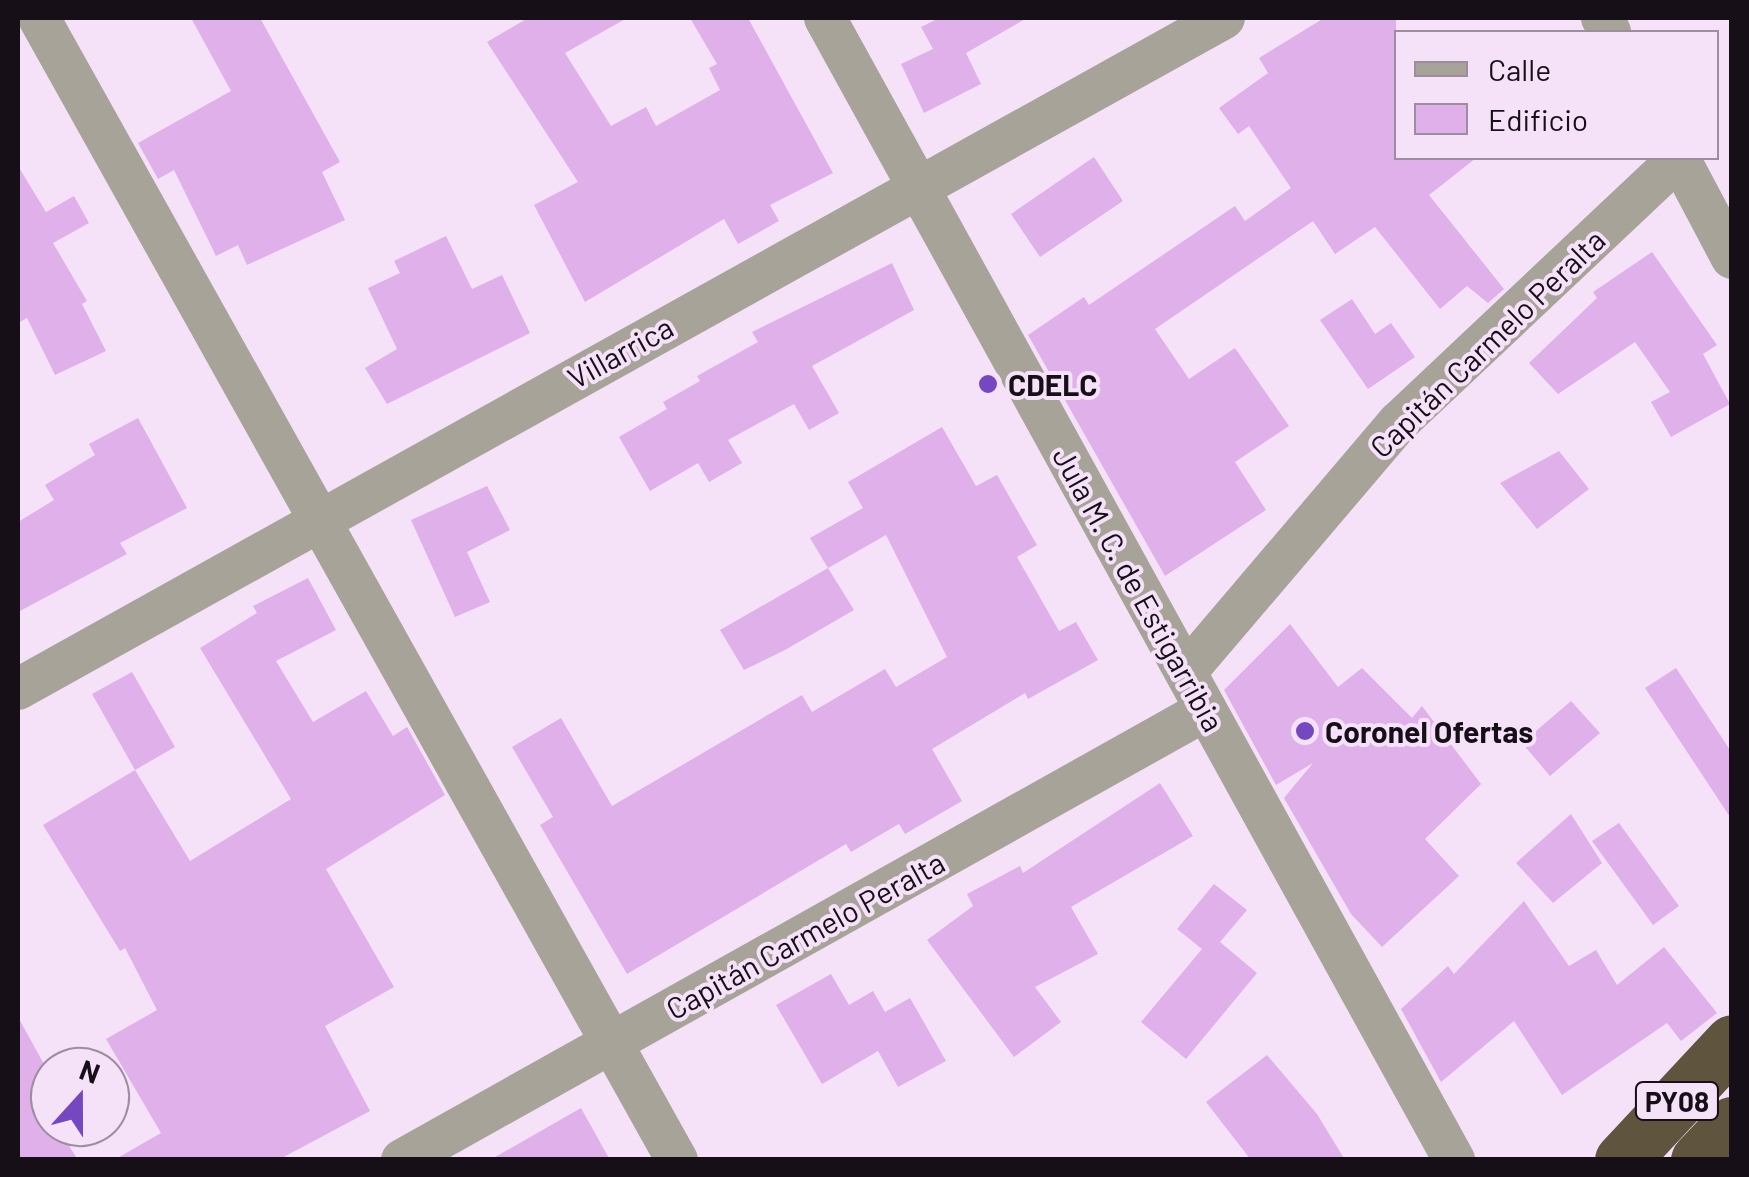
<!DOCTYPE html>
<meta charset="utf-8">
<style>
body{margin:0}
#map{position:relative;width:1749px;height:1177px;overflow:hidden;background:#f5e2f9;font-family:Barlow,sans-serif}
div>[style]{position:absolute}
.building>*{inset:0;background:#dfb0e9}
.minor>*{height:42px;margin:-21px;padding:0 21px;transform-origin:21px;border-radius:21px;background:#a8a398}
.highway>*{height:55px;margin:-27.5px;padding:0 27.5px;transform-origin:27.5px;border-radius:27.5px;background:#5f543d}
.dots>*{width:28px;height:28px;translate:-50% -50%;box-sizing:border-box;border:5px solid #f5e2f9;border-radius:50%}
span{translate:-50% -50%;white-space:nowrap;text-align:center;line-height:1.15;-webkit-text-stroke:8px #f5e2f9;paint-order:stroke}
.shield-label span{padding:2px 8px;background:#f5e2f9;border:2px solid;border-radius:8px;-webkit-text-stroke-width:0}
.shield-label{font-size:28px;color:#160f17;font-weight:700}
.street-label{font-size:30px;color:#160f17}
.poi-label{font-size:30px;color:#160f17;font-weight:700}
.left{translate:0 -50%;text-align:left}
.frame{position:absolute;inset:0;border:20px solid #160f17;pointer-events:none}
.legend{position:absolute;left:1394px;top:30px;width:325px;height:130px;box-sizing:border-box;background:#f5e2f9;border:2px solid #9c8e9f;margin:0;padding:12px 18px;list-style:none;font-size:30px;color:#160f17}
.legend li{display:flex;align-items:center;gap:20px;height:50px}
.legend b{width:50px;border:2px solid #9c8e9f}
.north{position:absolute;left:30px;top:1047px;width:100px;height:100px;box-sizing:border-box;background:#f5e2f9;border:2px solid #9c8e9f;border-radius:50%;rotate:21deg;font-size:28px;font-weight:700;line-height:40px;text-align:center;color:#160f17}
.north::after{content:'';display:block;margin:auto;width:35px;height:45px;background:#7547c0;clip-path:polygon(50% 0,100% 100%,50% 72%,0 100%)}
</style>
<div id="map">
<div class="building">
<i style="clip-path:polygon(191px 18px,260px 18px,340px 162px,322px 172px,345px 220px,247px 265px,238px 245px,216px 256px,174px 170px,158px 179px,138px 143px,231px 91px)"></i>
<i style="clip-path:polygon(528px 18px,627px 18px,565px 53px,611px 126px,646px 107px,656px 126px,720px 90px,709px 68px,717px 64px,690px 18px,748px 18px,833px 173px,770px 205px,779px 221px,738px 244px,724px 219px,585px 302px,534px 205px,578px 182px,487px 42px)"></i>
<i style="clip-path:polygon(939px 18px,1027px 18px,966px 53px,981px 84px,924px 113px,901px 64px,933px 49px,921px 27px)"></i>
<i style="clip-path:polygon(1324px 18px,1396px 18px,1396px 158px,1476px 158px,1429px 195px,1504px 289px,1488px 303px,1467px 286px,1440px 309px,1375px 227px,1335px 254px,1313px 221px,1155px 329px,1189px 379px,1235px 348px,1289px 426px,1235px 462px,1266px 510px,1165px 576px,1028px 335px,1084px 297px,1089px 305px,1235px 206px,1245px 221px,1291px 188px,1249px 126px,1238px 134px,1219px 108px,1268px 73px,1259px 58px)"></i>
<i style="clip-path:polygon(1094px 157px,1123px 201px,1040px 257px,1011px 214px)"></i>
<i style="clip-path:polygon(18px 166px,46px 212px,74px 196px,89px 223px,53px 243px,87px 301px,82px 304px,106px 351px,55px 375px,27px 318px,18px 323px)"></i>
<i style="clip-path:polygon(446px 236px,472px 289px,502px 275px,530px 333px,387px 404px,365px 368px,397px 349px,368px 288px,400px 273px,394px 261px)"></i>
<i style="clip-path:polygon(1652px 252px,1717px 345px,1703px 354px,1730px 404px,1671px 437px,1651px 402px,1670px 392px,1635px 342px,1558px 394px,1529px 363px,1597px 298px,1593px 292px)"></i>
<i style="clip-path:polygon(892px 263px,914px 310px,812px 366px,839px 413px,809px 430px,794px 404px,728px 440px,742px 463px,709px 482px,698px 463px,650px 491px,619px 437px,667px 409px,663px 402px,700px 381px,697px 376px,758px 342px,752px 332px)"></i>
<i style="clip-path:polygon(1352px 299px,1375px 334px,1391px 323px,1415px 357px,1368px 389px,1320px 320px)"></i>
<i style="clip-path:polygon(138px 418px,187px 508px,120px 543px,127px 554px,18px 612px,18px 522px,54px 500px,45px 485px,95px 455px,89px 444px)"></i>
<i style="clip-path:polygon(942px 427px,976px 486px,997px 475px,1037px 545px,1017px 557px,1059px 631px,1076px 622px,1098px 660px,1028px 699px,1025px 693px,932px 749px,962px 801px,905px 834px,899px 824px,851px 852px,846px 844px,627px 974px,540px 825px,553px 817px,512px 747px,561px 718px,612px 806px,802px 695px,812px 712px,885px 669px,896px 687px,947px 657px,886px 535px,828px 568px,854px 610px,785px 650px,744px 670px,720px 630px,828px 568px,810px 538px,863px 508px,848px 482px)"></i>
<i style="clip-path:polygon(1559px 451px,1589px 489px,1537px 529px,1500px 483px)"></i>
<i style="clip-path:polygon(487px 486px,510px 530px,467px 552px,490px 602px,455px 617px,411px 520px)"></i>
<i style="clip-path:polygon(308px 578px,336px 630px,276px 661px,313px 722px,366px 691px,393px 736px,407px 727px,445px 795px,326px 869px,394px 987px,325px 1026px,370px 1111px,278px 1160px,114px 1160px,161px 1133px,106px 1039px,157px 1010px,125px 948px,120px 951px,43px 825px,135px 770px,190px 861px,291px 799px,200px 648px,257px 613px,253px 606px)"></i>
<i style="clip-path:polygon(1290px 624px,1338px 687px,1362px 668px,1412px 718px,1422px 706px,1481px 784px,1425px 839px,1459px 876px,1382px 947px,1351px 914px,1284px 798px,1313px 763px,1276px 785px,1224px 690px)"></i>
<i style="clip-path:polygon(1676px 668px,1732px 753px,1732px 820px,1645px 688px)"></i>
<i style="clip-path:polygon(132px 672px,175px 747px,135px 770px,92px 694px)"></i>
<i style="clip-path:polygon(1571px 701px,1600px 733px,1550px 776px,1522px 743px)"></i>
<i style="clip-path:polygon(1160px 783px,1193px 836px,1071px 907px,1098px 954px,1035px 987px,1061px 1022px,1014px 1057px,927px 940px,973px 906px,967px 894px,1020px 866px,1023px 873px)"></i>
<i style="clip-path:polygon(1571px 814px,1602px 863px,1553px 903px,1516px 863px)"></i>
<i style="clip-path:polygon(1619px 823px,1679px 906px,1653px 925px,1592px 841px)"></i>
<i style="clip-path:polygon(1214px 884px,1247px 910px,1220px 942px,1257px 973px,1186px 1059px,1141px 1022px,1202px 949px,1177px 929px)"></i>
<i style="clip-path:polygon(1524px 901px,1569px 966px,1596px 950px,1617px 985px,1664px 947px,1717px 1013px,1681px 1041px,1667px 1023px,1562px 1095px,1514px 1021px,1441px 1082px,1401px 1009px,1448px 966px,1454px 974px)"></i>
<i style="clip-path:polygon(831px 974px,849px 1005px,873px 991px,885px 1012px,910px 998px,946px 1061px,898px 1087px,878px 1051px,822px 1084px,776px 1005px)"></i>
<i style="clip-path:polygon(18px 1017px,50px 1075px,50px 1127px,57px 1127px,78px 1160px,18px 1160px)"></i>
<i style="clip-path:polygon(1267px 1055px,1317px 1114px,1345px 1160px,1251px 1160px,1206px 1102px)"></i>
<i style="clip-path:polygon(581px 1108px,610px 1160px,490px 1160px)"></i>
</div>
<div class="minor">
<i style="left:39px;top:18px;width:1308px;rotate:60.81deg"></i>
<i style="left:825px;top:18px;width:1304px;rotate:61.15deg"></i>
<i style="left:1602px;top:18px;width:16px;rotate:60deg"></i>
<i style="left:1679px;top:158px;width:113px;rotate:62.1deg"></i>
<i style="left:1186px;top:672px;width:328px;rotate:-49.6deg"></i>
<i style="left:1399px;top:422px;width:385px;rotate:-43.3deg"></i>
<i style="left:18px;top:689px;width:1380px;rotate:-29.09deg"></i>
<i style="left:402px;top:1160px;width:921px;rotate:-29.24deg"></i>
</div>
<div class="highway">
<i style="left:1622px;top:1160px;width:161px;rotate:-47deg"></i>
<i style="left:1698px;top:1160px;width:50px;rotate:-46.6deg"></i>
</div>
<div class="dots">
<i style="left:988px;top:384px;background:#7547c0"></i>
<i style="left:1305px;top:731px;background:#7547c0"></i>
</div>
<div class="shield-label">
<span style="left:1677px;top:1101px">PY08</span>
</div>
<div class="street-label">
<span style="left:1487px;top:343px;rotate:-44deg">Capitán Carmelo Peralta</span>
<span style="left:620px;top:352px;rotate:-29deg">Villarrica</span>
<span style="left:1139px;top:589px;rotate:61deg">Jula M. C. de Estigarribia</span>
<span style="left:805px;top:935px;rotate:-29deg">Capitán Carmelo Peralta</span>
</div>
<div class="poi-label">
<span class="left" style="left:1008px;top:384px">CDELC</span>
<span class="left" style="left:1325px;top:731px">Coronel Ofertas</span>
</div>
<div class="frame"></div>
<ul class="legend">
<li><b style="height:12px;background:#a8a398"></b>Calle</li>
<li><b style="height:28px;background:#dfb0e9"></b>Edificio</li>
</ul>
<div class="north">N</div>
</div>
